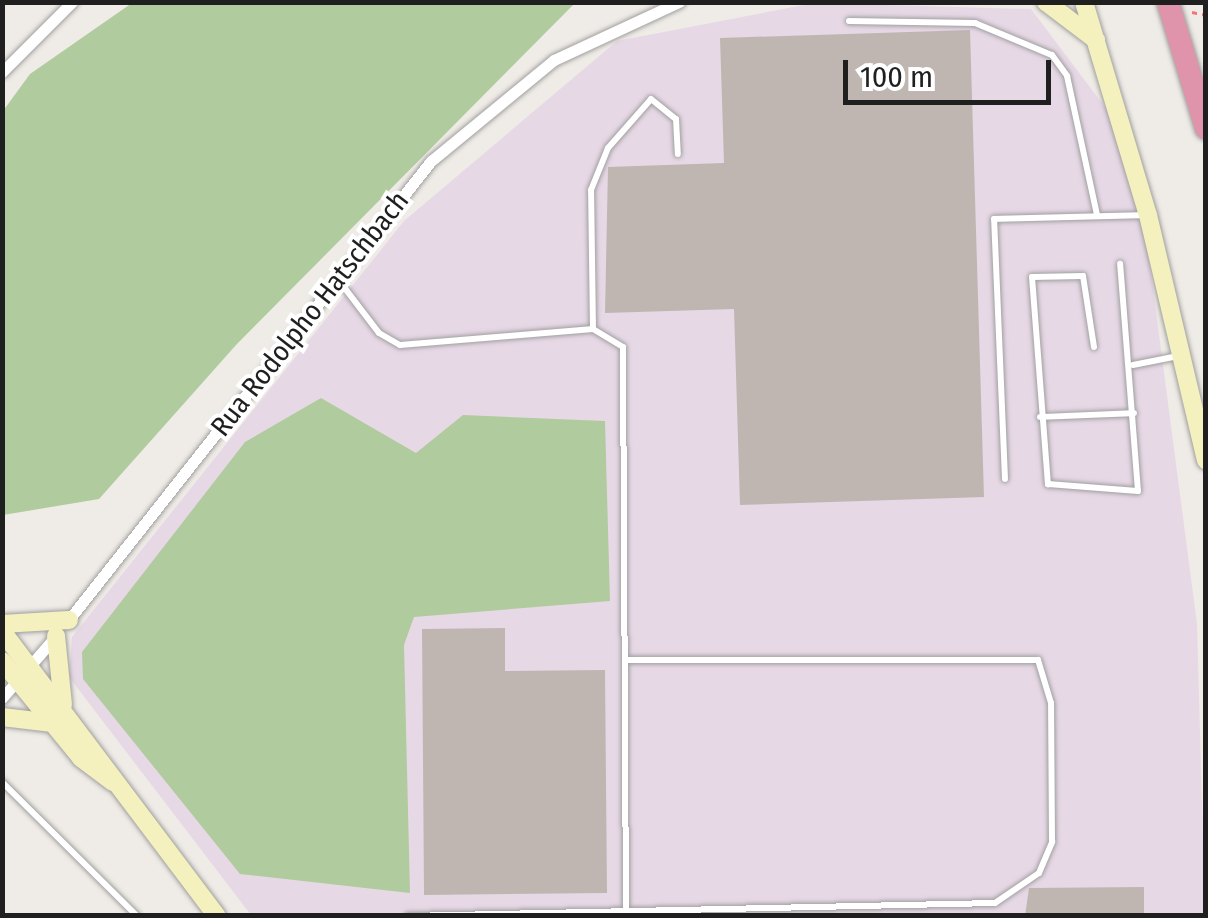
<!DOCTYPE html>
<style>
body{margin:0}
#map{position:relative;width:1208px;height:918px;overflow:hidden;background:#efebe6;font-family:"Fira Sans Condensed",sans-serif}
div>[style]{position:absolute}
.industrial>*{inset:0;background:#e7d8e6}
.forest>*{inset:0;background:#b0cb9e}
.building>*{inset:0;background:#bfb6b2}
.path>*{height:2.5px;margin-top:-1.25px;transform-origin:0;background:repeating-linear-gradient(90deg,#ef7779 0 5px,transparent 0 10px)}
.roads{filter:drop-shadow(0 0 2px #a0a0a0) drop-shadow(0 0 2px #a0a0a0)}
.lane>*{height:6px;margin:-3px;padding:0 3px;transform-origin:3px;border-radius:3px;background:#fff}
.street>*{height:11px;margin:-5.5px;padding:0 5.5px;transform-origin:5.5px;border-radius:5.5px;background:#fff}
.secondary>*{height:18px;margin:-9px;padding:0 9px;transform-origin:9px;border-radius:9px;background:#f4f1be}
.highway>*{height:22px;margin:-11px;padding:0 11px;transform-origin:11px;border-radius:11px;background:#e094ab}
span{translate:-50% -50%;white-space:nowrap;text-align:center;line-height:1.15;-webkit-text-stroke:8px #fff;paint-order:stroke}
.street-label{font-size:28px;color:#1f1f1f}
.frame{position:absolute;inset:0;border:5px solid #1f1f1f;pointer-events:none}
.scale{position:absolute;left:843px;top:60px;width:208px;height:45px;box-sizing:border-box;border:5px solid #1f1f1f;border-top:0;padding-left:12px;font-size:30px;line-height:35px;white-space:nowrap;color:#1f1f1f;-webkit-text-stroke:8px #fff;paint-order:stroke}
</style>
<div id="map">
<div class="industrial">
<i style="clip-path:polygon(814px 3px,1031px 9px,1111px 115px,1147px 243px,1197px 624px,1205px 915px,251px 915px,69px 677px,72px 637px,404px 221px,617px 41px)"></i>
</div>
<div class="forest">
<i style="clip-path:polygon(132px 3px,575px 3px,236px 345px,99px 499px,3px 515px,3px 111px,30px 74px)"></i>
<i style="clip-path:polygon(321px 398px,416px 453px,463px 415px,605px 421px,610px 601px,414px 617px,404px 645px,410px 893px,240px 874px,83px 679px,82px 652px,245px 442px)"></i>
</div>
<div class="building">
<i style="clip-path:polygon(970px 30px,984px 497px,740px 505px,734px 309px,605px 313px,608px 167px,724px 163px,720px 38px)"></i>
<i style="clip-path:polygon(505px 628px,505px 671px,605px 670px,607px 893px,424px 895px,422px 629px)"></i>
<i style="clip-path:polygon(1144px 887px,1144px 916px,1025px 916px,1029px 888px)"></i>
</div>
<div class="path">
<i style="left:1192px;top:12px;width:14px;rotate:12deg"></i>
</div>
<div class="roads">
<div class="lane">
<i style="left:849px;top:21px;width:126px;rotate:0.9deg"></i>
<i style="left:975px;top:23px;width:83px;rotate:22.6deg"></i>
<i style="left:1052px;top:55px;width:26px;rotate:54deg"></i>
<i style="left:1067px;top:76px;width:142px;rotate:77.8deg"></i>
<i style="left:337px;top:278px;width:69px;rotate:52.6deg"></i>
<i style="left:379px;top:333px;width:24px;rotate:30deg"></i>
<i style="left:400px;top:345px;width:194px;rotate:-4.7deg"></i>
<i style="left:593px;top:329px;width:35px;rotate:31deg"></i>
<i style="left:623px;top:347px;width:564px;rotate:89.7deg"></i>
<i style="left:593px;top:329px;width:139px;rotate:-90.8deg"></i>
<i style="left:591px;top:190px;width:45px;rotate:-68deg"></i>
<i style="left:608px;top:148px;width:65px;rotate:-48.7deg"></i>
<i style="left:651px;top:99px;width:32px;rotate:39deg"></i>
<i style="left:676px;top:119px;width:35px;rotate:87deg"></i>
<i style="left:1094px;top:347px;width:72px;rotate:-98.8deg"></i>
<i style="left:1083px;top:276px;width:51px;rotate:178.9deg"></i>
<i style="left:1032px;top:277px;width:208px;rotate:85.6deg"></i>
<i style="left:1048px;top:484px;width:90px;rotate:4.4deg"></i>
<i style="left:1138px;top:491px;width:228px;rotate:-94.5deg"></i>
<i style="left:1133px;top:365px;width:46px;rotate:-11.3deg"></i>
<i style="left:1040px;top:417px;width:94px;rotate:-2.4deg"></i>
<i style="left:1005px;top:479px;width:260px;rotate:-92.4deg"></i>
<i style="left:994px;top:219px;width:152px;rotate:-1.5deg"></i>
<i style="left:2px;top:782px;width:190px;rotate:44.8deg"></i>
<i style="left:408px;top:916px;width:587px;rotate:-1.27deg"></i>
<i style="left:995px;top:903px;width:53px;rotate:-34.3deg"></i>
<i style="left:1039px;top:873px;width:34px;rotate:-67deg"></i>
<i style="left:1052px;top:842px;width:139px;rotate:-90.4deg"></i>
<i style="left:1051px;top:703px;width:45px;rotate:-106.8deg"></i>
<i style="left:1038px;top:660px;width:412px;rotate:180deg"></i>
</div>
<div class="street">
<i style="left:2px;top:72px;width:99px;rotate:-45deg"></i>
<i style="left:67px;top:622px;width:587px;rotate:-51.71deg"></i>
<i style="left:431px;top:161px;width:159px;rotate:-39.4deg"></i>
<i style="left:554px;top:60px;width:138px;rotate:-24.9deg"></i>
<i style="left:2px;top:698px;width:81px;rotate:-49deg"></i>
</div>
<div class="secondary">
<i style="left:1046px;top:2px;width:63px;rotate:37.2deg"></i>
<i style="left:1084px;top:2px;width:222px;rotate:73.3deg"></i>
<i style="left:1148px;top:215px;width:252px;rotate:76.7deg"></i>
<i style="left:2px;top:624px;width:67px;rotate:-3.4deg"></i>
<i style="left:2px;top:631px;width:357px;rotate:53deg"></i>
<i style="left:56px;top:636px;width:69px;rotate:84.2deg"></i>
<i style="left:2px;top:661px;width:125px;rotate:50.8deg"></i>
<i style="left:81px;top:758px;width:40px;rotate:37deg"></i>
<i style="left:2px;top:717px;width:51px;rotate:6.7deg"></i>
</div>
<div class="highway">
<i style="left:1168px;top:2px;width:132px;rotate:73.2deg"></i>
</div>
</div>
<div class="street-label">
<span style="left:310px;top:314px;rotate:-52deg">Rua Rodolpho Hatschbach</span>
</div>
<div class="frame"></div>
<div class="scale">100 m</div>
</div>
